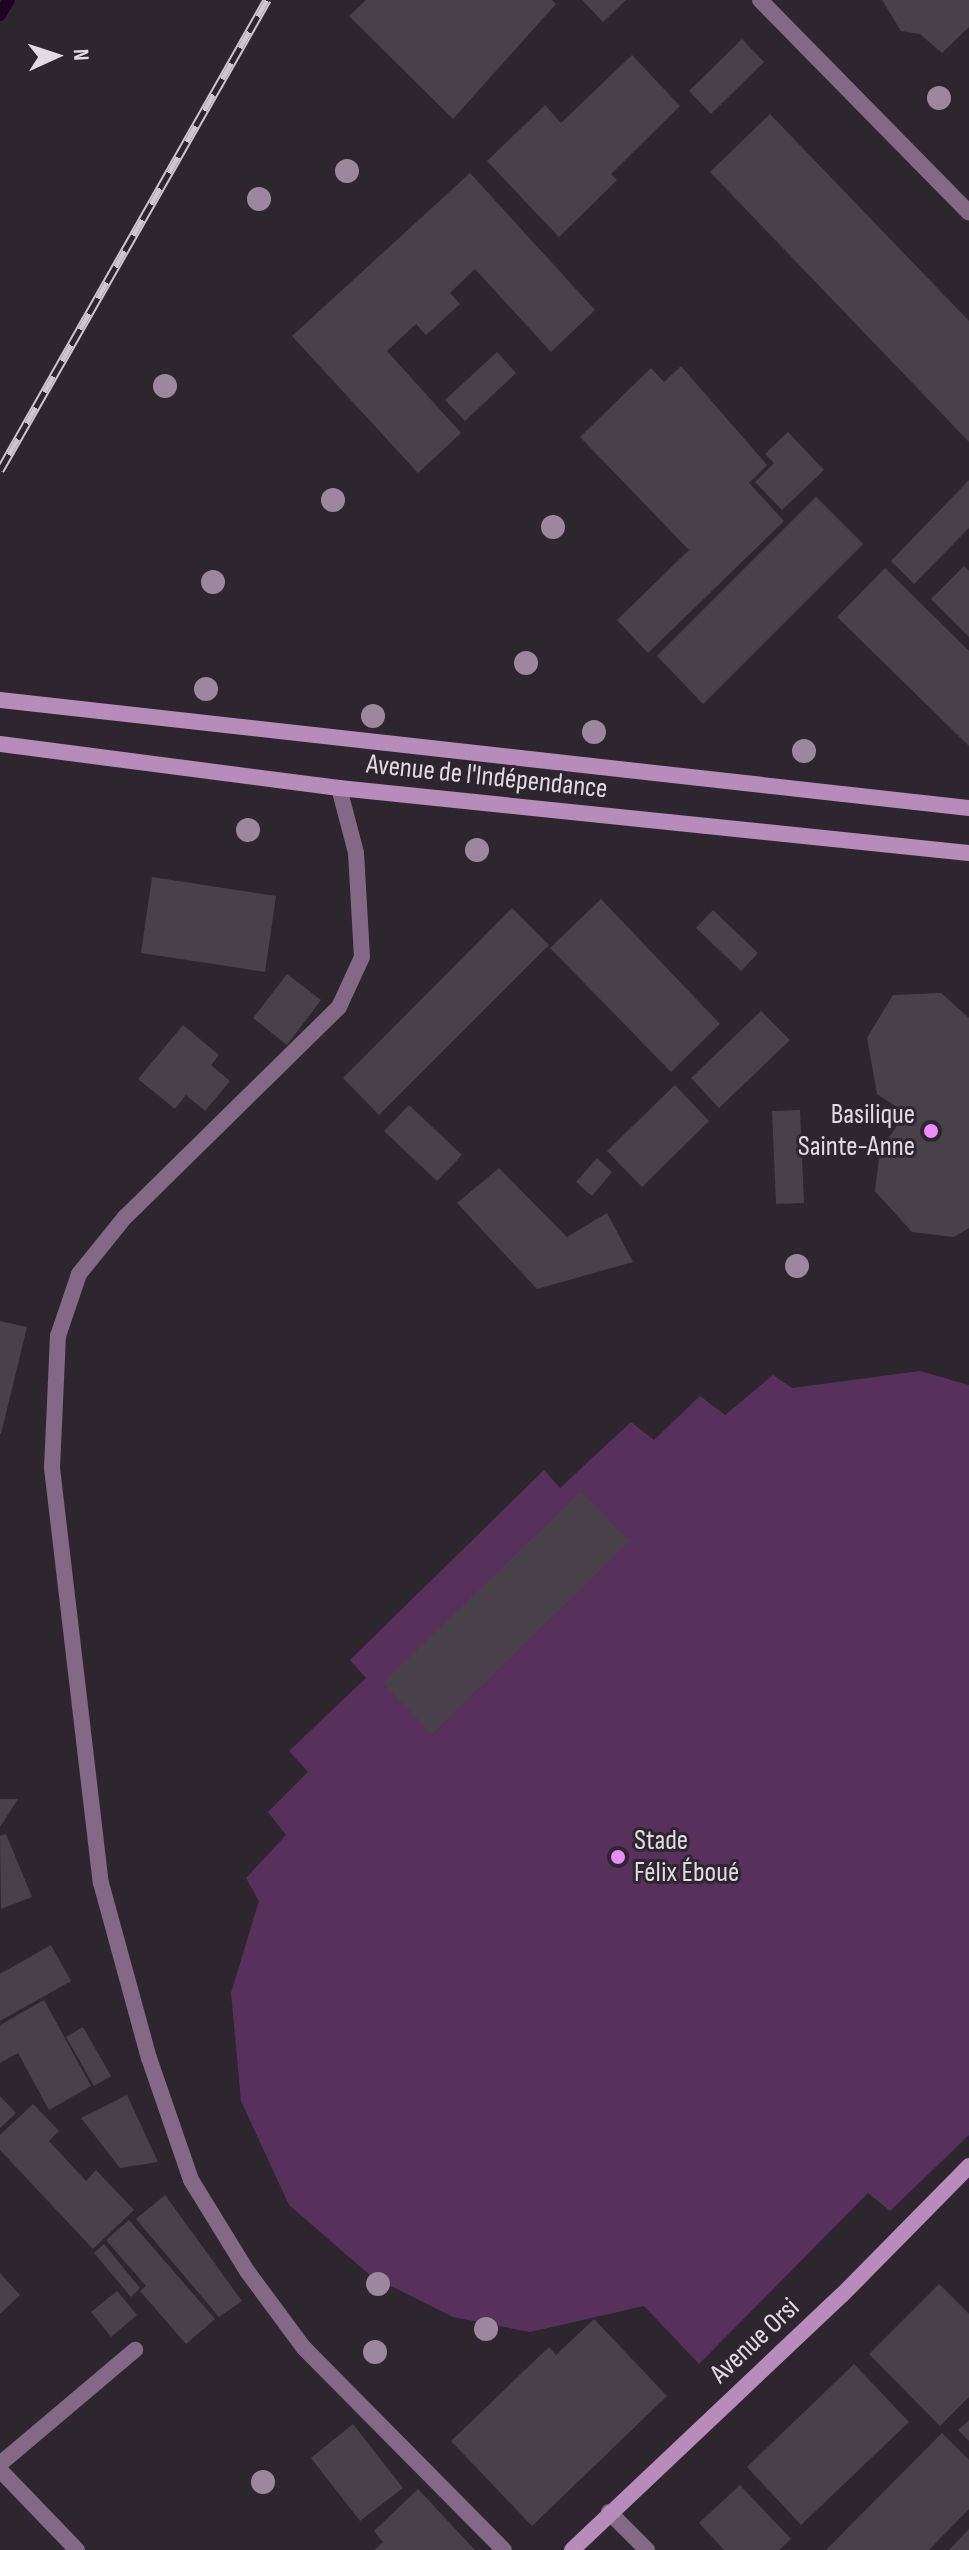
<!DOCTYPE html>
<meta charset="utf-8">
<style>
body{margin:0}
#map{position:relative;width:969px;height:2550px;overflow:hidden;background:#2d262e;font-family:"Sofia Sans Condensed",sans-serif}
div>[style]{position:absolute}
.green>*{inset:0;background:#57315c}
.stream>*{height:12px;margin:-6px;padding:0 6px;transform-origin:6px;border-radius:6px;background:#200324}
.building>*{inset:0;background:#484149}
.street>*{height:16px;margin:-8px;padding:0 8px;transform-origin:8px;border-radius:8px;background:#836986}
.secondary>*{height:16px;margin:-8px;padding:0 8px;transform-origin:8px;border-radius:8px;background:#b78cbb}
.rail>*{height:9px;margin-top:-4.5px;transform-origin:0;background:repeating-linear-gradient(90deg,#2d262e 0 18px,#ccc7cd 0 36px);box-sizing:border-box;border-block:2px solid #ccc7cd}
.trees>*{width:24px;height:24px;margin:-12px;border-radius:50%;background:#9d879f}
.dots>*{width:22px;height:22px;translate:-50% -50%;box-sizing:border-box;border:4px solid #2d262e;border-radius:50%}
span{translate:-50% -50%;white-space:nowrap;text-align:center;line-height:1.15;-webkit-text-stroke:6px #2d262e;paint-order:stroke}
.street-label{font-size:28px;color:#e0dce1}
.poi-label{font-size:28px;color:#e0dce1}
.right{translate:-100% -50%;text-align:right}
.left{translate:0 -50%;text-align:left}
.north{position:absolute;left:16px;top:16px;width:80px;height:80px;-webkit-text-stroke:6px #2d262e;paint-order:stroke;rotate:87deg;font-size:22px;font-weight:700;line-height:32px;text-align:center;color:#e0dce1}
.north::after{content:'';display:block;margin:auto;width:28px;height:36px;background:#e0dce1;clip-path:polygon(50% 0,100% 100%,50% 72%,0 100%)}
</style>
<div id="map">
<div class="green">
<i style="clip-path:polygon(920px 1371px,969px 1385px,969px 2135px,890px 2211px,868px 2193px,699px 2364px,644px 2306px,530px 2332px,453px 2317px,371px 2276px,289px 2205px,241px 2101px,231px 1993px,259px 1901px,246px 1878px,286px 1835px,268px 1812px,308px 1772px,289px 1751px,366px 1678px,350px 1660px,544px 1470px,560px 1488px,631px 1422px,654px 1440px,700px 1396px,725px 1415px,773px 1375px,792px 1388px)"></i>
</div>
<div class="stream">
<i style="left:0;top:15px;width:17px;rotate:-59deg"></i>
</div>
<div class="building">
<i style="clip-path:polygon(366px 0,552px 0,556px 4px,453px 119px,349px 16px)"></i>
<i style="clip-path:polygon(582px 0,626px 0,603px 22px)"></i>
<i style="clip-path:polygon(882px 0,969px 0,969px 27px,942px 53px,920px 34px,901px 31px)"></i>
<i style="clip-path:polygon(742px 39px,764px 62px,711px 114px,689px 91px)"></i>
<i style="clip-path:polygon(632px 55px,680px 106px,611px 174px,617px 180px,559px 237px,487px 161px,545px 105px,561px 123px)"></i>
<i style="clip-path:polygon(770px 114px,969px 321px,969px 442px,710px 172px)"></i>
<i style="clip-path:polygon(470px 173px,595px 310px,551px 352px,475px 269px,450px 293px,460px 304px,426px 335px,416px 324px,387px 351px,461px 433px,418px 473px,292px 336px)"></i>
<i style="clip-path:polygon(497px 352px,516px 373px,465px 421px,445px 400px)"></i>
<i style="clip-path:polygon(681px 366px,767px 465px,749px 483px,784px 521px,648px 653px,617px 620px,689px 550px,580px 437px,651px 368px,664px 382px)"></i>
<i style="clip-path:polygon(788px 432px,824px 470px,782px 510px,755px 482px,774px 463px,765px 454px)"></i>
<i style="clip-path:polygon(969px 480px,969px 528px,914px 584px,891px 561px)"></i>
<i style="clip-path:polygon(816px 497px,863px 544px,703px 704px,657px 656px)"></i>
<i style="clip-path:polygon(964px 566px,969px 571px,969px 637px,931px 599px)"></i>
<i style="clip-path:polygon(885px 568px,969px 651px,969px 746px,837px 617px)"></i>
<i style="clip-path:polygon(152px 877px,276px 896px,265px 972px,141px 953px)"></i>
<i style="clip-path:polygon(601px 899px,720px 1024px,671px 1072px,550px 948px)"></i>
<i style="clip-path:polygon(512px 908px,549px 945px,379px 1115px,343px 1078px)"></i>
<i style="clip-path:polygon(713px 910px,758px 953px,741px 971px,696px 928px)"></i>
<i style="clip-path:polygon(287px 974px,321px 1000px,287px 1045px,253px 1018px)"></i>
<i style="clip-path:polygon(941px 993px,969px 1018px,969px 1228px,954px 1237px,912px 1232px,875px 1191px,880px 1150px,906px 1113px,877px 1094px,867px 1038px,893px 995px)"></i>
<i style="clip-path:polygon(761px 1011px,790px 1040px,719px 1108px,691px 1078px)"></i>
<i style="clip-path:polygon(183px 1025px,219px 1055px,211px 1065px,230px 1081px,205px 1111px,186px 1095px,175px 1109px,138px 1079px)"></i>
<i style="clip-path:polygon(675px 1085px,709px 1121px,642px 1187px,607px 1151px)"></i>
<i style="clip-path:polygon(409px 1105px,462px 1155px,437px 1181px,384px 1131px)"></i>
<i style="clip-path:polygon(800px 1110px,804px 1203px,776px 1204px,772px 1111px)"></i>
<i style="clip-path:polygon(597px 1158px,612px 1172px,592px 1196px,576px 1182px)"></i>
<i style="clip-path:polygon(499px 1168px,567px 1237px,607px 1213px,633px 1262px,537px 1289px,457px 1203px)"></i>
<i style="clip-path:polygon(0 1321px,27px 1327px,1px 1434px,0 1434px)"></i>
<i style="clip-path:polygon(581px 1491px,630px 1541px,432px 1734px,383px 1683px)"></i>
<i style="clip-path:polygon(0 1799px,18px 1799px,0 1827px)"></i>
<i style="clip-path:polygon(6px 1834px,32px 1897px,1px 1909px,0 1836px)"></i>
<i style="clip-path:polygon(51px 1945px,71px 1981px,0 2021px,0 1974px)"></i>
<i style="clip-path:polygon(44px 2000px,91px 2086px,49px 2110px,18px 2053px,0 2063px,0 2025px)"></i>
<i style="clip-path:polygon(83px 2027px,111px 2076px,94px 2086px,66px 2037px)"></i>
<i style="clip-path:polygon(127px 2095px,158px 2162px,120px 2168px,81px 2118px)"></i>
<i style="clip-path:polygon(0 2096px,16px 2113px,0 2128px)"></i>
<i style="clip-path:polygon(33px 2104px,59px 2131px,49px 2141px,86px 2181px,96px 2170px,134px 2210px,93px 2249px,0 2150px,0 2135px)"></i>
<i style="clip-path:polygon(165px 2195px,242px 2301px,219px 2317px,136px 2219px)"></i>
<i style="clip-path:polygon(129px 2220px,215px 2319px,186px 2344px,140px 2291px,146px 2286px,106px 2240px)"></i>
<i style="clip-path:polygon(104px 2244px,140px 2288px,131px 2297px,94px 2253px)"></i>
<i style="clip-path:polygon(0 2273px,20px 2295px,0 2314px)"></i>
<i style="clip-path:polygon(939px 2284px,969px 2314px,969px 2397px,940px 2426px,869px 2354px)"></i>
<i style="clip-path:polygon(117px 2291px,137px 2315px,111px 2337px,91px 2312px)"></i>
<i style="clip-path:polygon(594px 2319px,667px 2396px,532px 2526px,451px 2441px,549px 2347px,556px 2355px)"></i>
<i style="clip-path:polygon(854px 2364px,909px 2422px,801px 2525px,747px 2467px)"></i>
<i style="clip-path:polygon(969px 2420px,969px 2441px,958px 2430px)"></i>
<i style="clip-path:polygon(353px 2424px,403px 2488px,360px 2521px,311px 2458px)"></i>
<i style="clip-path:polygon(942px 2433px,969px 2460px,969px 2509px,929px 2550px,826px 2550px)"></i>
<i style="clip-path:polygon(740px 2485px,791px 2539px,779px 2550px,724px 2550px,699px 2523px)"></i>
<i style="clip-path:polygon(418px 2489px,475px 2550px,374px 2550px,383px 2542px,374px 2531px)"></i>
<i style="clip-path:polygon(969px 2529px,969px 2550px,949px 2550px)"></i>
</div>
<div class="street">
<i style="left:760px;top:0;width:298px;rotate:45.5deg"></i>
<i style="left:339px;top:788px;width:67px;rotate:75.3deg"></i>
<i style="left:356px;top:853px;width:104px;rotate:86.7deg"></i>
<i style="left:362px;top:957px;width:55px;rotate:114.7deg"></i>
<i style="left:339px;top:1007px;width:300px;rotate:135.5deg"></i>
<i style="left:125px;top:1217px;width:73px;rotate:128.9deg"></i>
<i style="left:79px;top:1274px;width:65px;rotate:108.7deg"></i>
<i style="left:58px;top:1336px;width:132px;rotate:92.6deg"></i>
<i style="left:52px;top:1468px;width:418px;rotate:83.3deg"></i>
<i style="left:101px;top:1883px;width:181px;rotate:74.7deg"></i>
<i style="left:149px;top:2058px;width:129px;rotate:71deg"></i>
<i style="left:191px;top:2180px;width:107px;rotate:58.4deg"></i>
<i style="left:247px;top:2271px;width:96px;rotate:53.5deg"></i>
<i style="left:304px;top:2348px;width:284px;rotate:45.3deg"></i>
<i style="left:0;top:2464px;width:177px;rotate:-40.2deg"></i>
<i style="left:0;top:2470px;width:111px;rotate:46.1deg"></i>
<i style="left:609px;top:2512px;width:54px;rotate:45deg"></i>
</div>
<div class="secondary">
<i style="left:0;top:700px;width:975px;rotate:6.36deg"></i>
<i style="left:0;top:744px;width:342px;rotate:7.4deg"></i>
<i style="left:339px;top:788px;width:633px;rotate:5.89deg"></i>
<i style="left:572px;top:2550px;width:371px;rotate:-43.4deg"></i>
<i style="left:842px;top:2295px;width:181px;rotate:-45.4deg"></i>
</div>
<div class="rail">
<i style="left:0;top:470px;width:541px;rotate:-60.4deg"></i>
</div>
<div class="trees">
<i style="left:939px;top:98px"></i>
<i style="left:347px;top:171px"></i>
<i style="left:259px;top:199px"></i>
<i style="left:165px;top:386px"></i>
<i style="left:333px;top:500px"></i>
<i style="left:553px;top:527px"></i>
<i style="left:213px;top:582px"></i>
<i style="left:526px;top:663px"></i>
<i style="left:206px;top:689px"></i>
<i style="left:373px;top:716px"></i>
<i style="left:594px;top:732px"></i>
<i style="left:804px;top:751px"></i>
<i style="left:248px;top:830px"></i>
<i style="left:477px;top:850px"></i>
<i style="left:797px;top:1266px"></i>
<i style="left:378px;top:2284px"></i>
<i style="left:486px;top:2329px"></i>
<i style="left:375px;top:2352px"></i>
<i style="left:263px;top:2482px"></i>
</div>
<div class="dots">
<i style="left:931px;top:1131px;background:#ed8cf9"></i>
<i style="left:618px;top:1857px;background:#ed8cf9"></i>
</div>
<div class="street-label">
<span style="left:487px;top:777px;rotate:6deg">Avenue de l'Indépendance</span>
<span style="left:755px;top:2341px;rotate:-43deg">Avenue Orsi</span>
</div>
<div class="poi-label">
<span class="right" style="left:915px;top:1131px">Basilique<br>Sainte-Anne</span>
<span class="left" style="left:634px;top:1857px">Stade<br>Félix Éboué</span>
</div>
<div class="north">N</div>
</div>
